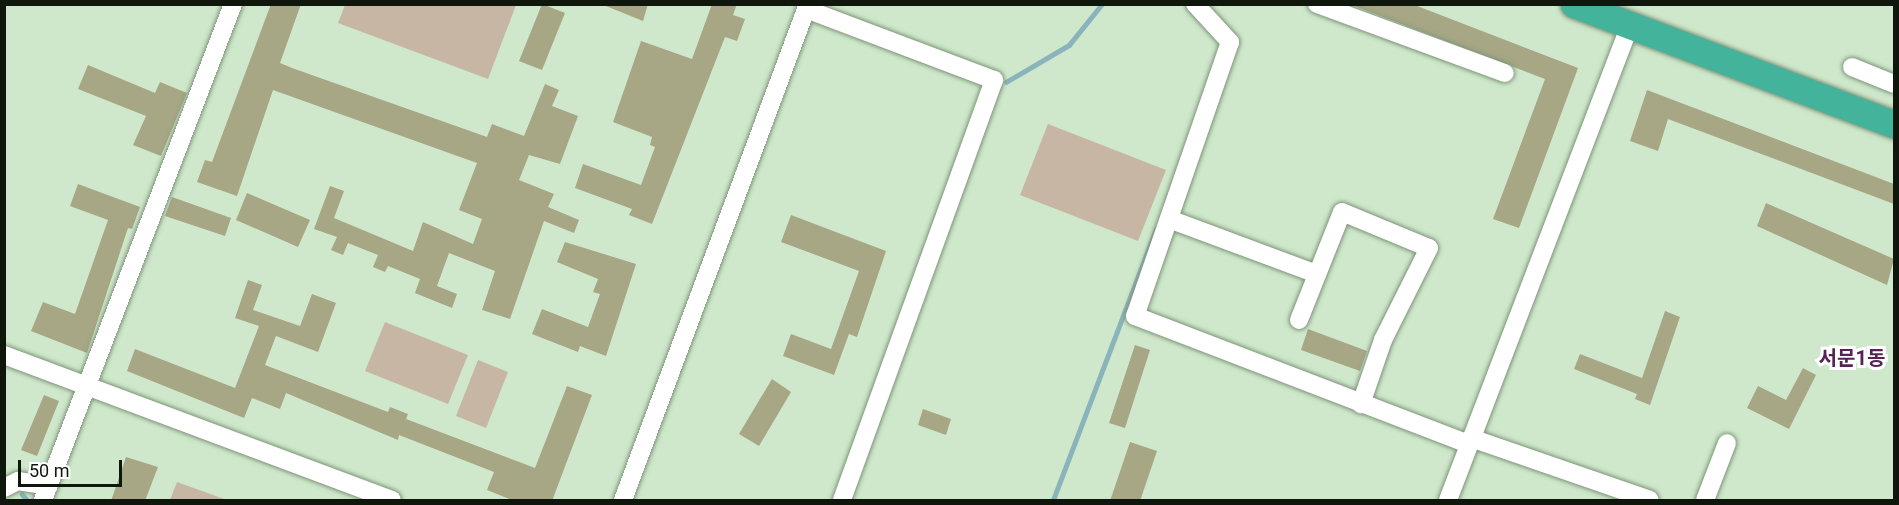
<!DOCTYPE html>
<meta charset="utf-8">
<style>
body{margin:0}
#map{position:relative;width:1899px;height:505px;overflow:hidden;background:#cfe8cb;font-family:Roboto,"Noto Sans KR",sans-serif}
div>[style]{position:absolute}
.green>*{inset:0;background:#c7b6a3}
.stream>*{height:4.5px;margin:-2.25px;padding:0 2.25px;transform-origin:2.25px;border-radius:2.25px;background:#8ab4bc}
.building>*{inset:0;background:#a7a685}
.roads{filter:drop-shadow(0 0 2px #7e947a) drop-shadow(0 0 2px #7e947a)}
.minor>*{height:18px;margin:-9px;padding:0 9px;transform-origin:9px;border-radius:9px;background:#fff}
.highway>*{height:27px;margin:-13.5px;padding:0 13.5px;transform-origin:13.5px;border-radius:13.5px;background:#43b39b}
span{translate:-50% -50%;white-space:nowrap;text-align:center;line-height:1.15;-webkit-text-stroke:6px #fff;paint-order:stroke}
.neighbourhood-label{font-size:20px;color:#552455;font-weight:700}
.frame{position:absolute;inset:0;border:6px solid #0f170d;pointer-events:none}
.scale{position:absolute;left:18px;top:460px;width:104px;height:27px;box-sizing:border-box;border:3px solid #0f170d;border-top:0;padding-left:8px;font-size:18px;line-height:21px;white-space:nowrap;color:#0f170d;-webkit-text-stroke:4px #fff;paint-order:stroke}
</style>
<div id="map">
<div class="green">
<i style="clip-path:polygon(345px 5px,345px 4px,516px 5px,488px 79px,338px 23px)"></i>
<i style="clip-path:polygon(1048px 124px,1166px 170px,1138px 241px,1020px 195px)"></i>
<i style="clip-path:polygon(385px 322px,468px 355px,448px 404px,365px 371px)"></i>
<i style="clip-path:polygon(478px 360px,508px 372px,486px 428px,456px 416px)"></i>
<i style="clip-path:polygon(177px 482px,227px 500px,170px 500px)"></i>
</div>
<div class="stream">
<i style="left:1006px;top:82px;width:73px;rotate:-30.4deg"></i>
<i style="left:1069px;top:45px;width:53px;rotate:-51.2deg"></i>
<i style="left:22px;top:494px;width:8px;rotate:50deg"></i>
<i style="left:1053px;top:500px;width:290px;rotate:-69.2deg"></i>
</div>
<div class="building">
<i style="clip-path:polygon(271px 4px,301px 4px,280px 63px,292px 68px,487px 137px,492px 124px,524px 136px,545px 84px,559px 90px,552px 106px,578px 116px,560px 164px,529px 155px,519px 180px,554px 194px,548px 207px,579px 220px,574px 233px,544px 221px,510px 319px,482px 310px,495px 271px,449px 253px,437px 286px,457px 294px,452px 308px,415px 293px,420px 279px,388px 266px,385px 272px,373px 267px,378px 255px,348px 243px,343px 255px,331px 250px,337px 237px,314px 229px,330px 186px,344px 191px,334px 218px,413px 251px,423px 222px,473px 244px,482px 219px,459px 210px,477px 163px,273px 90px,237px 196px,197px 182px,205px 160px,212px 162px)"></i>
<i style="clip-path:polygon(542px 4px,565px 13px,542px 70px,519px 61px)"></i>
<i style="clip-path:polygon(601px 4px,648px 4px,643px 21px)"></i>
<i style="clip-path:polygon(712px 4px,737px 4px,733px 15px,745px 19px,737px 41px,725px 37px,652px 224px,629px 215px,632px 209px,575px 188px,583px 164px,641px 185px,655px 147px,650px 145px,652px 137px,613px 122px,641px 41px,692px 59px)"></i>
<i style="clip-path:polygon(1412px 4px,1578px 68px,1519px 228px,1493px 219px,1545px 79px,1352px 5px)"></i>
<i style="clip-path:polygon(88px 65px,155px 93px,160px 82px,187px 93px,161px 156px,133px 145px,146px 116px,78px 89px)"></i>
<i style="clip-path:polygon(1647px 90px,1894px 184px,1894px 204px,1668px 119px,1658px 151px,1630px 141px)"></i>
<i style="clip-path:polygon(78px 184px,140px 207px,132px 229px,128px 228px,87px 353px,31px 331px,43px 302px,75px 314px,108px 220px,70px 206px)"></i>
<i style="clip-path:polygon(247px 193px,310px 220px,298px 247px,236px 220px)"></i>
<i style="clip-path:polygon(172px 197px,231px 218px,225px 236px,165px 216px)"></i>
<i style="clip-path:polygon(1766px 203px,1894px 259px,1887px 285px,1757px 226px)"></i>
<i style="clip-path:polygon(791px 215px,886px 251px,857px 337px,849px 334px,834px 375px,783px 356px,791px 334px,831px 349px,859px 271px,781px 242px)"></i>
<i style="clip-path:polygon(565px 242px,636px 264px,606px 356px,580px 346px,578px 352px,532px 334px,542px 309px,588px 327px,600px 294px,593px 292px,598px 279px,557px 262px)"></i>
<i style="clip-path:polygon(248px 280px,262px 285px,253px 310px,300px 326px,312px 294px,336px 303px,318px 352px,276px 336px,265px 365px,388px 412px,390px 407px,408px 414px,406px 419px,535px 468px,567px 386px,592px 395px,552px 501px,514px 501px,487px 490px,494px 472px,399px 435px,398px 440px,286px 393px,280px 409px,252px 398px,244px 418px,127px 371px,135px 349px,235px 388px,259px 326px,235px 318px)"></i>
<i style="clip-path:polygon(1665px 311px,1680px 317px,1650px 405px,1635px 399px,1637px 394px,1574px 369px,1580px 354px,1642px 378px)"></i>
<i style="clip-path:polygon(1308px 329px,1367px 351px,1360px 371px,1301px 350px)"></i>
<i style="clip-path:polygon(1135px 345px,1150px 350px,1125px 428px,1109px 423px)"></i>
<i style="clip-path:polygon(1803px 368px,1816px 375px,1789px 429px,1747px 408px,1758px 386px,1786px 400px)"></i>
<i style="clip-path:polygon(772px 379px,791px 392px,759px 446px,739px 434px)"></i>
<i style="clip-path:polygon(44px 395px,59px 401px,37px 456px,21px 450px)"></i>
<i style="clip-path:polygon(923px 409px,951px 419px,946px 435px,918px 425px)"></i>
<i style="clip-path:polygon(1130px 442px,1157px 451px,1140px 501px,1110px 501px)"></i>
<i style="clip-path:polygon(126px 457px,158px 467px,145px 501px,111px 501px)"></i>
</div>
<div class="roads">
<div class="minor">
<i style="left:1195px;top:4px;width:52px;rotate:47.4deg"></i>
<i style="left:1230px;top:42px;width:290px;rotate:109.1deg"></i>
<i style="left:1135px;top:316px;width:358px;rotate:21deg"></i>
<i style="left:1317px;top:4px;width:200px;rotate:20.2deg"></i>
<i style="left:806px;top:9px;width:201px;rotate:20.7deg"></i>
<i style="left:994px;top:80px;width:447px;rotate:109.9deg"></i>
<i style="left:1852px;top:67px;width:45px;rotate:22deg"></i>
<i style="left:1169px;top:219px;width:158px;rotate:20.4deg"></i>
<i style="left:1299px;top:320px;width:116px;rotate:-68.3deg"></i>
<i style="left:1342px;top:212px;width:94px;rotate:22.5deg"></i>
<i style="left:1429px;top:248px;width:103px;rotate:116.6deg"></i>
<i style="left:1383px;top:340px;width:68px;rotate:109deg"></i>
<i style="left:4px;top:355px;width:414px;rotate:20.5deg"></i>
<i style="left:1471px;top:438px;width:189px;rotate:19.1deg"></i>
<i style="left:4px;top:488px;width:16px;rotate:-27deg"></i>
<i style="left:18px;top:481px;width:31px;rotate:9deg"></i>
<i style="left:43px;top:500px;width:531px;rotate:-69.04deg"></i>
<i style="left:623px;top:500px;width:529px;rotate:-69.55deg"></i>
<i style="left:1448px;top:500px;width:509px;rotate:-69.04deg"></i>
<i style="left:1705px;top:500px;width:61px;rotate:-68.9deg"></i>
</div>
<div class="highway">
<i style="left:1574px;top:4px;width:342px;rotate:20.6deg"></i>
</div>
</div>
<div class="neighbourhood-label">
<span style="left:1852px;top:358px">서문1동</span>
</div>
<div class="frame"></div>
<div class="scale">50 m</div>
</div>
